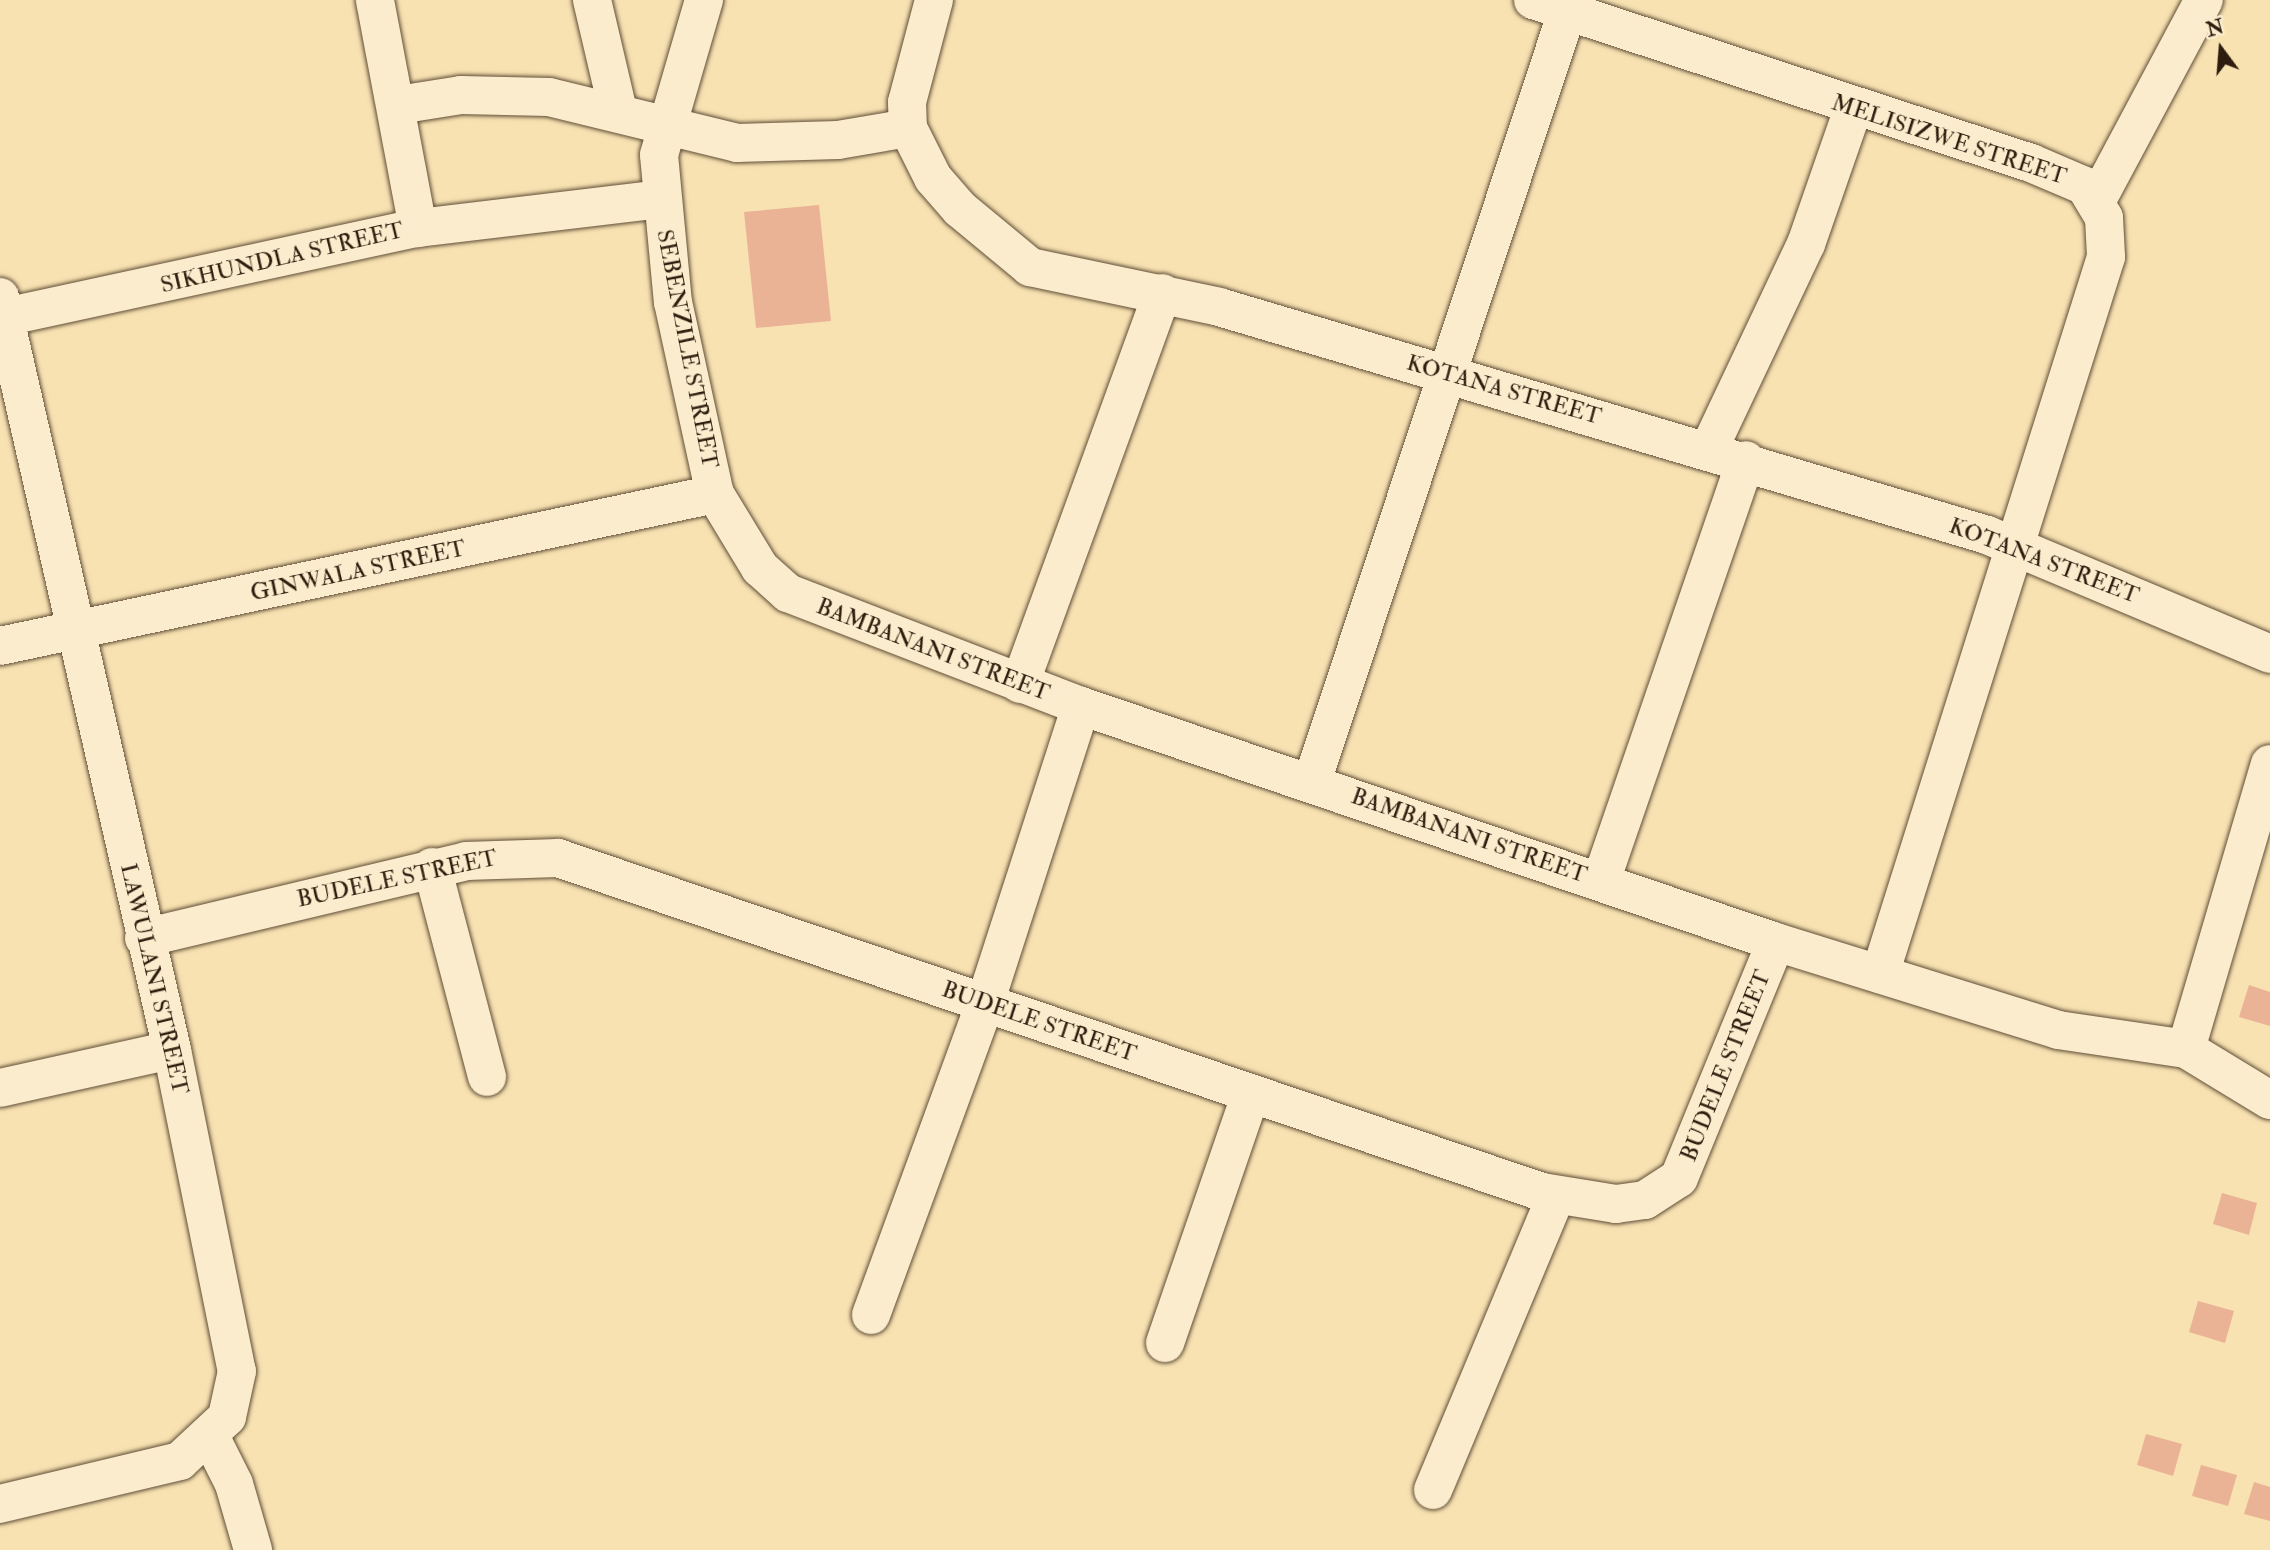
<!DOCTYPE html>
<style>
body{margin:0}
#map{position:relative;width:2270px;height:1550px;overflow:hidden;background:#f8e2b2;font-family:"IM FELL Double Pica",serif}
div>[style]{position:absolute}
.building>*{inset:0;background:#ebb396}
.roads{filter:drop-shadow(0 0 2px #604e37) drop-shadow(0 0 2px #604e37)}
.minor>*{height:38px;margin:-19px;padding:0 19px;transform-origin:19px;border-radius:19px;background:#faeccd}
span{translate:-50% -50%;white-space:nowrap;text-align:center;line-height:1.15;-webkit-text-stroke:5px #faeccd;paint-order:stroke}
.street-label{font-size:23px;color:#2e1d0e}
.north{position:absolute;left:2186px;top:14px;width:70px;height:70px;-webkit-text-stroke:5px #faeccd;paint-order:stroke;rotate:344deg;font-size:19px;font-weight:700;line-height:28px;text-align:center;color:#2e1d0e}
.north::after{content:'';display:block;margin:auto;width:24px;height:32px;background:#2e1d0e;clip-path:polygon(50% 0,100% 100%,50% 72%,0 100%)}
</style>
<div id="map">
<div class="building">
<i style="clip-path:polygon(819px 205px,831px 321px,756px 328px,744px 212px)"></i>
<i style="clip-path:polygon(2249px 985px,2270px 992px,2270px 1026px,2239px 1017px)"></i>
<i style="clip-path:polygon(2222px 1193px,2257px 1203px,2249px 1235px,2213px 1224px)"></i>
<i style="clip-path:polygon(2198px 1301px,2234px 1311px,2225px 1343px,2189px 1332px)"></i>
<i style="clip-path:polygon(2146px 1434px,2182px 1444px,2173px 1476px,2137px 1465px)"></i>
<i style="clip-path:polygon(2201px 1465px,2237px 1475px,2228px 1506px,2192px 1496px)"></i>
<i style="clip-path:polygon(2254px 1482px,2270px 1487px,2270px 1521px,2244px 1514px)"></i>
</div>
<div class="roads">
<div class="minor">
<i style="left:592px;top:0;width:114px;rotate:76.8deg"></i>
<i style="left:704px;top:0;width:161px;rotate:106.2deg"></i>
<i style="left:659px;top:155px;width:148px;rotate:84.6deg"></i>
<i style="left:673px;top:302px;width:197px;rotate:77.7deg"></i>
<i style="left:715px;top:494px;width:87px;rotate:58.7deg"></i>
<i style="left:760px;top:568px;width:38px;rotate:42deg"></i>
<i style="left:788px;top:593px;width:314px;rotate:21.1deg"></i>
<i style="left:1081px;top:706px;width:734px;rotate:18.76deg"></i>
<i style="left:1776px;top:942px;width:295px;rotate:17.3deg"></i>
<i style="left:2058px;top:1030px;width:129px;rotate:8.4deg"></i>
<i style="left:2186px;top:1049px;width:98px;rotate:31.3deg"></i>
<i style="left:934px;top:0;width:106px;rotate:104.8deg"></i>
<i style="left:907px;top:102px;width:26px;rotate:88deg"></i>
<i style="left:908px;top:128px;width:56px;rotate:63.4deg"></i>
<i style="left:933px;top:178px;width:41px;rotate:48.9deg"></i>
<i style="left:960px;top:209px;width:91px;rotate:39.6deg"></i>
<i style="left:1030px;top:267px;width:193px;rotate:11.9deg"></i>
<i style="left:1219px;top:307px;width:801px;rotate:16.53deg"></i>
<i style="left:1987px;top:535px;width:307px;rotate:22.8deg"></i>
<i style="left:1533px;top:0;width:524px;rotate:18.12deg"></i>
<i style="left:2031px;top:163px;width:59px;rotate:23.1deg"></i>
<i style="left:2085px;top:186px;width:37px;rotate:59deg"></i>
<i style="left:2104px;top:218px;width:39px;rotate:87deg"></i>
<i style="left:2106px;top:257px;width:752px;rotate:107.49deg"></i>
<i style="left:398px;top:105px;width:64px;rotate:-9deg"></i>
<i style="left:461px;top:95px;width:88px;rotate:1.3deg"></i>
<i style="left:549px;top:97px;width:194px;rotate:13.7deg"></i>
<i style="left:737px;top:143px;width:101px;rotate:-1.7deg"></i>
<i style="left:838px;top:140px;width:71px;rotate:-9.7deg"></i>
<i style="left:2097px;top:200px;width:227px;rotate:-61.9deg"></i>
<i style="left:418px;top:228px;width:244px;rotate:-6.8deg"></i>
<i style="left:0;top:297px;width:772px;rotate:77.13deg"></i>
<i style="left:172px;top:1050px;width:328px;rotate:78.6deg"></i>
<i style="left:237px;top:1371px;width:47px;rotate:102.3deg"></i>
<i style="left:227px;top:1417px;width:64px;rotate:136.9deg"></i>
<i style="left:180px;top:1461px;width:185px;rotate:166.6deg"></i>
<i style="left:0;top:318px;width:428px;rotate:-12.2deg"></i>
<i style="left:418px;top:228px;width:232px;rotate:-100.7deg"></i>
<i style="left:1709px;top:449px;width:227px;rotate:-64.7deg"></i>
<i style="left:1806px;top:244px;width:143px;rotate:-70.8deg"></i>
<i style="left:0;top:646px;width:731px;rotate:-12deg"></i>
<i style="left:1020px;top:684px;width:416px;rotate:-70deg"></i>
<i style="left:1312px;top:782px;width:811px;rotate:-71.68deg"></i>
<i style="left:432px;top:867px;width:217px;rotate:75.3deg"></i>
<i style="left:1601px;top:881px;width:445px;rotate:-71deg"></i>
<i style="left:144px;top:938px;width:331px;rotate:-13.4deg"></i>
<i style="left:466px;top:861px;width:92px;rotate:-1.9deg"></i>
<i style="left:558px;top:858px;width:1039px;rotate:18.75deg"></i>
<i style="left:1542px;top:1192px;width:75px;rotate:9.2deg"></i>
<i style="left:1616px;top:1204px;width:29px;rotate:-8deg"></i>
<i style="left:1645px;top:1200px;width:40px;rotate:-32.9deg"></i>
<i style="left:1679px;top:1178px;width:255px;rotate:-67.7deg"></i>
<i style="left:2186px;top:1049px;width:297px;rotate:-73.6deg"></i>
<i style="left:0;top:1088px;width:176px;rotate:-12.5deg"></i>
<i style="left:871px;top:1315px;width:332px;rotate:-69.9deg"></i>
<i style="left:985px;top:1003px;width:312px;rotate:-72.1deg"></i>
<i style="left:1165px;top:1343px;width:264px;rotate:-71deg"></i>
<i style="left:211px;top:1438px;width:51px;rotate:63.4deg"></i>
<i style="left:234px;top:1484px;width:69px;rotate:73.9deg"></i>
<i style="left:1433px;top:1490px;width:319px;rotate:-67.3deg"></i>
</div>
</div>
<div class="street-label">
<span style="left:1949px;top:140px;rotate:18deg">MELISIZWE STREET</span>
<span style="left:282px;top:258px;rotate:-13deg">SIKHUNDLA STREET</span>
<span style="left:687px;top:349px;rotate:79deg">SEBENZILE STREET</span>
<span style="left:1504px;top:390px;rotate:16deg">KOTANA STREET</span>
<span style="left:2044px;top:561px;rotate:21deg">KOTANA STREET</span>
<span style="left:358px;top:571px;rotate:-12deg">GINWALA STREET</span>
<span style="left:933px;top:650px;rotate:21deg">BAMBANANI STREET</span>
<span style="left:1469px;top:836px;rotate:19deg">BAMBANANI STREET</span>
<span style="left:397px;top:879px;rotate:-12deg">BUDELE STREET</span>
<span style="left:154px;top:979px;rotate:77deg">LAWULANI STREET</span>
<span style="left:1039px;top:1022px;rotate:19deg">BUDELE STREET</span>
<span style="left:1726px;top:1066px;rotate:-68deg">BUDELE STREET</span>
</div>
<div class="north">N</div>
</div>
